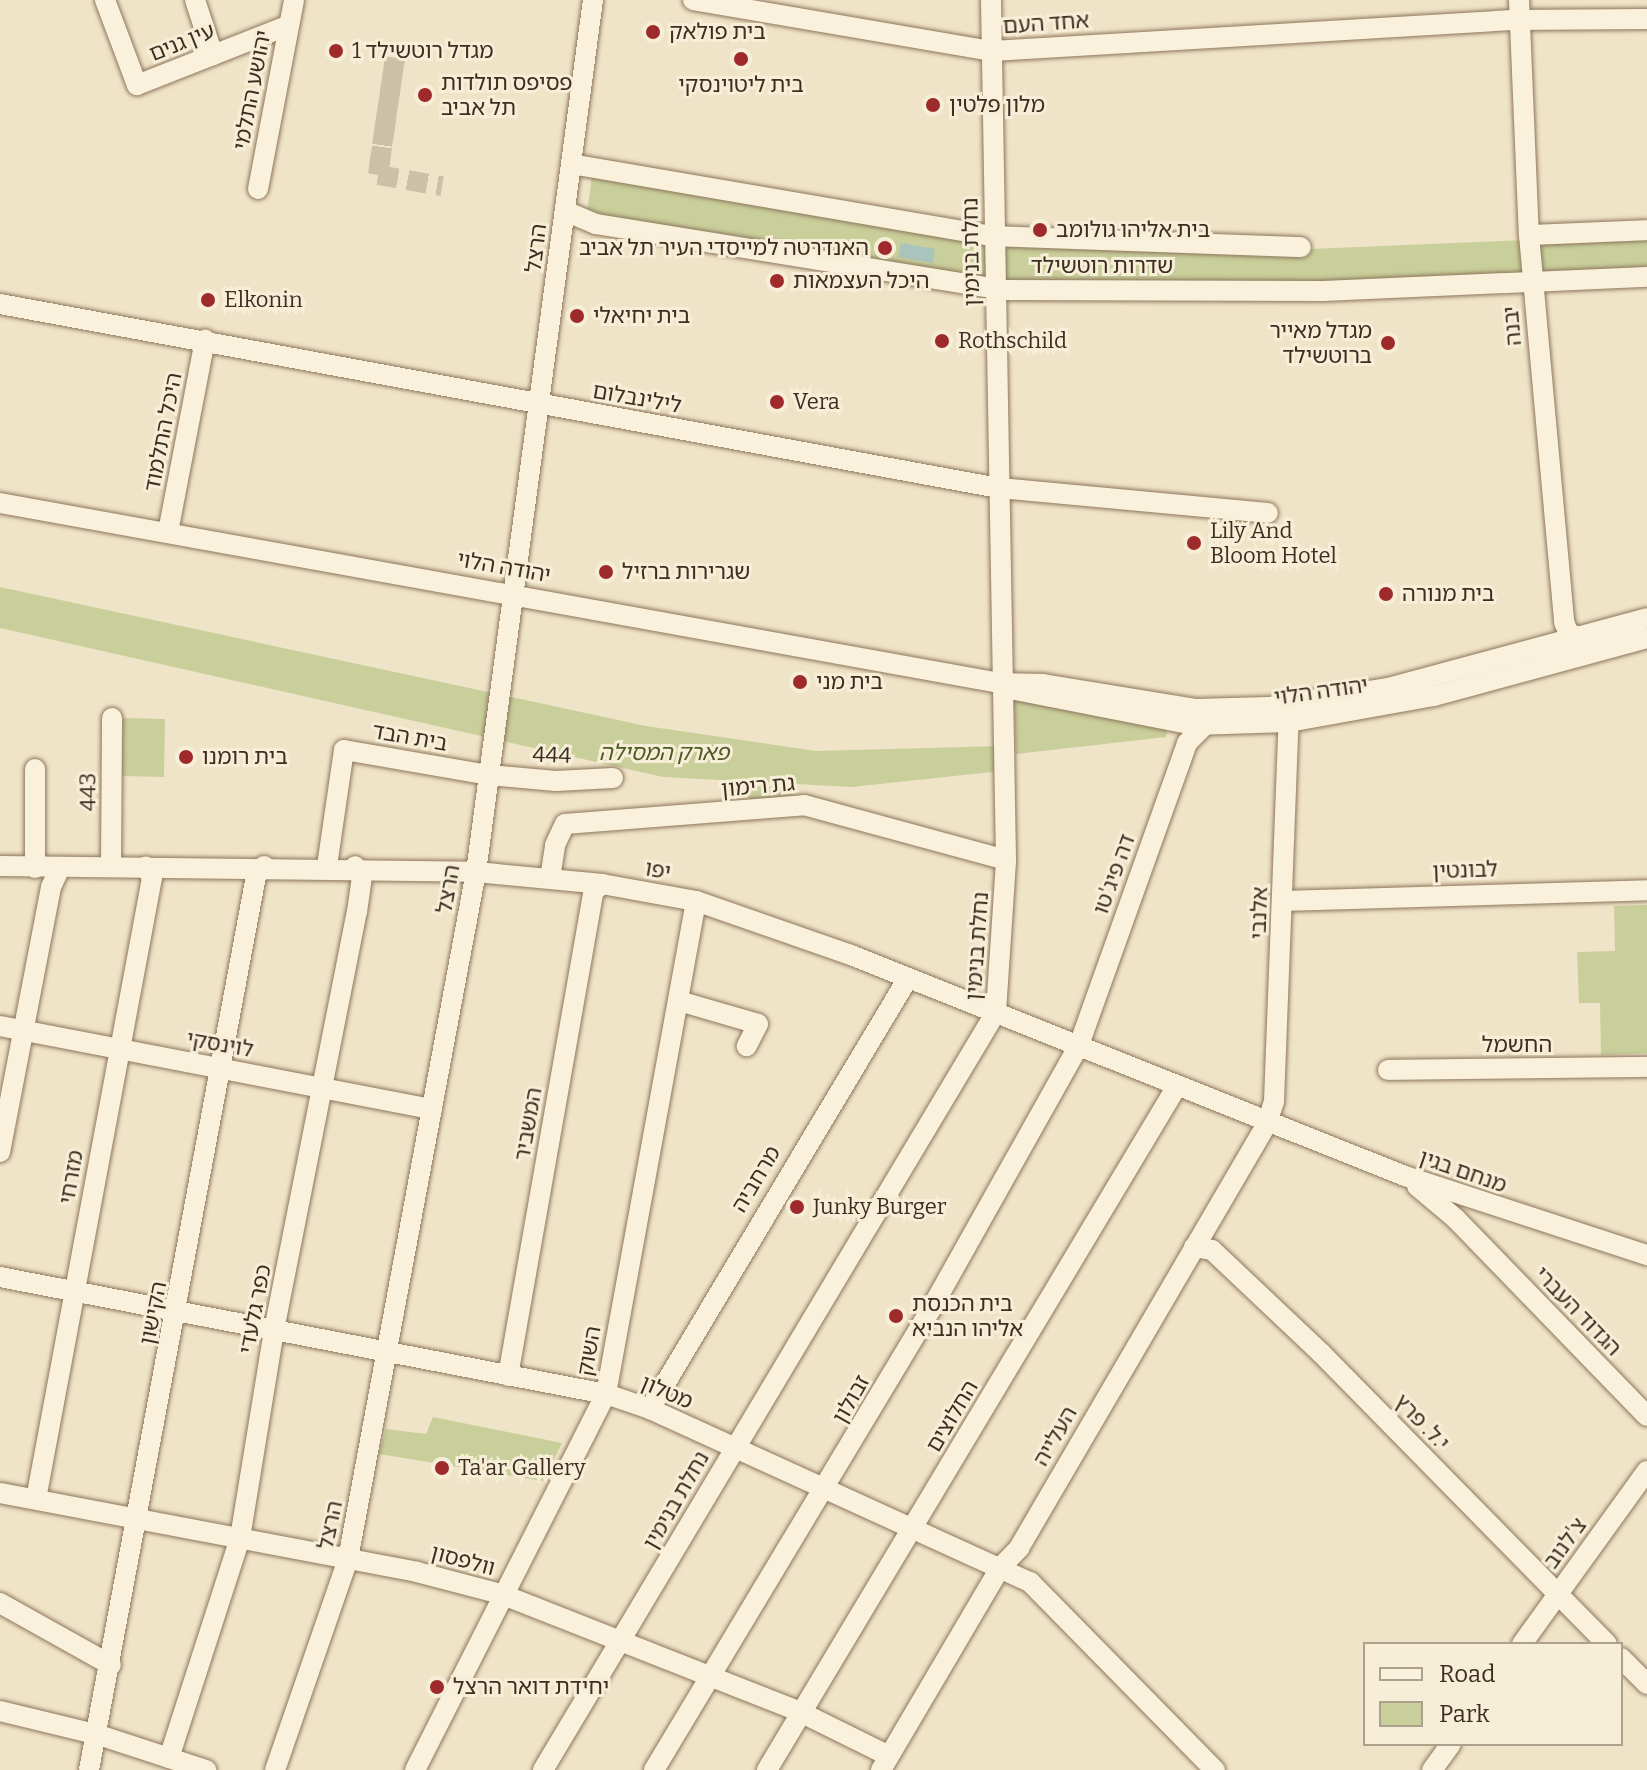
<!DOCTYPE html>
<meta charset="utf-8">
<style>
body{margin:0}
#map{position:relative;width:1647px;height:1770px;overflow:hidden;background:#f0e4c8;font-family:Bitter,"Noto Sans Hebrew",serif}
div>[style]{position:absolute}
.green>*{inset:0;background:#c9cf9b}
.water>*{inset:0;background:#a9c4bc}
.minor-tunnel>*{height:20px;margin-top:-10px;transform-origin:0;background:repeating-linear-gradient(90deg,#ccc0a6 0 20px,transparent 0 30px)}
.roads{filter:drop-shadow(0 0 2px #8d765c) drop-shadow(0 0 2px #8d765c)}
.minor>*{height:20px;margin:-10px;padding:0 10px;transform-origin:10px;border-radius:10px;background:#faf1dc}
.dots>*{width:22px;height:22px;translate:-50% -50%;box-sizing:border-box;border:4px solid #f7eed8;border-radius:50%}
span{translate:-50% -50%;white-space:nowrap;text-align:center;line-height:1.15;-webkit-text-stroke:6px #f7eed8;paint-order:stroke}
.street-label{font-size:22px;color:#3d2e20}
.poi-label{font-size:22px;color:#3d2e20}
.left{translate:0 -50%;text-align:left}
.right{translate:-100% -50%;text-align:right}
.park-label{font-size:22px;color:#4d5a26;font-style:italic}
.legend{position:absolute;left:1363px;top:1642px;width:260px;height:104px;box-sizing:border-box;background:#f7eed8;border:2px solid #ada18e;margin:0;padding:10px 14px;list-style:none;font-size:24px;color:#3d2e20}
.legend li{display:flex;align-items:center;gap:16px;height:40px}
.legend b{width:40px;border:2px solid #ada18e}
</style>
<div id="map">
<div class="green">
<i style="clip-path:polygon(592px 176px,852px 218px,1287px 250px,1647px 235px,1647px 269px,1313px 288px,1007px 283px,587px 214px)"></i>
<i style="clip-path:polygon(0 587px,646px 726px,816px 751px,1001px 746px,1001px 771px,852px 787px,663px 777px,0 628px)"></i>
<i style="clip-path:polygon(1014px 698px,1168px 726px,1166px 737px,1016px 754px)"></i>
<i style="clip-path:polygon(123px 718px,165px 719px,164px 777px,122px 776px)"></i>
<i style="clip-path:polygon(750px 786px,795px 788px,794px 795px,748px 802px)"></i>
<i style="clip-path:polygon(1647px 905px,1647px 1053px,1601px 1055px,1600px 1003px,1579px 1003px,1577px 952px,1615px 951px,1614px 906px)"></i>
<i style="clip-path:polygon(433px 1417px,562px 1443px,543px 1481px,379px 1454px,386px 1429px,426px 1434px)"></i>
</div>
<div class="water">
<i style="clip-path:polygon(901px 243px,935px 249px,933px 263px,898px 257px)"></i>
</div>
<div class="minor-tunnel">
<i style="left:378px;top:175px;width:50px;rotate:-82deg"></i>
<i style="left:385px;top:125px;width:68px;rotate:-81.5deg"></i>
<i style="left:395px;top:58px;width:118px;rotate:98.3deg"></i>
<i style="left:378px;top:175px;width:65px;rotate:9.8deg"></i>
</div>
<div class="roads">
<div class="minor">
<i style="left:105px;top:0;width:91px;rotate:69.4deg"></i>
<i style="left:137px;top:85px;width:163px;rotate:-21.5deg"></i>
<i style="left:195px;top:0;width:58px;rotate:71.9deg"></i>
<i style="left:693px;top:0;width:303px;rotate:9.7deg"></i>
<i style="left:992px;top:51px;width:521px;rotate:-3.41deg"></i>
<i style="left:1512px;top:20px;width:135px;rotate:-0.4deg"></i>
<i style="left:1519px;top:0;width:235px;rotate:87.6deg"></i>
<i style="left:1529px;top:235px;width:389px;rotate:84.8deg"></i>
<i style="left:1564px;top:622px;width:13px;rotate:67deg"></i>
<i style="left:1569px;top:634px;width:12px;rotate:14deg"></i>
<i style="left:571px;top:164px;width:429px;rotate:9.7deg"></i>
<i style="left:994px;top:236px;width:307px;rotate:2.1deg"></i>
<i style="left:258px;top:189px;width:192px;rotate:-79.2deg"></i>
<i style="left:565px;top:211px;width:34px;rotate:23deg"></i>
<i style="left:596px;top:224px;width:412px;rotate:9.2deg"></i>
<i style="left:1003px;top:290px;width:320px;rotate:0.2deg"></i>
<i style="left:1323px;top:291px;width:324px;rotate:-2.5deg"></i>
<i style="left:1529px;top:235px;width:118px;rotate:-2.4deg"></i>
<i style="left:0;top:304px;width:1016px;rotate:10.44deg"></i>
<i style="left:999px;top:488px;width:270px;rotate:5.3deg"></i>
<i style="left:0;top:503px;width:1015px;rotate:10.21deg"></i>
<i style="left:999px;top:683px;width:44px;rotate:1.3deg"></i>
<i style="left:1043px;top:684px;width:154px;rotate:9.3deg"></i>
<i style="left:1195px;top:709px;width:74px;rotate:-1.5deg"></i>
<i style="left:1269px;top:707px;width:121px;rotate:-9.1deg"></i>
<i style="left:1388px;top:688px;width:268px;rotate:-15.1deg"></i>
<i style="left:168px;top:532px;width:196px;rotate:-79.1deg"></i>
<i style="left:1010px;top:689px;width:187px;rotate:11.1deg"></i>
<i style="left:1193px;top:725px;width:96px;rotate:-1.8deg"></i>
<i style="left:1289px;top:722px;width:147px;rotate:-10.2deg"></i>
<i style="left:1434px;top:696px;width:221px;rotate:-15.2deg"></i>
<i style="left:35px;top:769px;width:99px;rotate:90deg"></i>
<i style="left:0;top:866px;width:476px;rotate:0.7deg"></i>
<i style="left:476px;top:872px;width:127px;rotate:5.4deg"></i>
<i style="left:602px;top:884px;width:96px;rotate:10.3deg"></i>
<i style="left:696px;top:901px;width:164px;rotate:19.2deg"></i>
<i style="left:851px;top:955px;width:596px;rotate:21.75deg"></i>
<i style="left:1405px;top:1176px;width:255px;rotate:18.1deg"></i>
<i style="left:327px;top:866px;width:117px;rotate:-81.7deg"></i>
<i style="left:344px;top:750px;width:147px;rotate:9.8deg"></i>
<i style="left:489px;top:775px;width:67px;rotate:5.1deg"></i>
<i style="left:556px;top:781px;width:57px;rotate:-3deg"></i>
<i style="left:111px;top:867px;width:149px;rotate:-89.6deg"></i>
<i style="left:550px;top:878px;width:33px;rotate:-81deg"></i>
<i style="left:555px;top:845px;width:23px;rotate:-65deg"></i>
<i style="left:565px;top:824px;width:240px;rotate:-4.5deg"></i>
<i style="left:804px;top:805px;width:209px;rotate:15.2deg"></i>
<i style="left:1284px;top:901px;width:363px;rotate:-1.7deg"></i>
<i style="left:679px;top:1001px;width:82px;rotate:16.2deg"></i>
<i style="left:758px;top:1024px;width:25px;rotate:117deg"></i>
<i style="left:0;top:1026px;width:440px;rotate:10.9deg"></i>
<i style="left:1388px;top:1070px;width:259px;rotate:-0.7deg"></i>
<i style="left:0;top:1152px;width:270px;rotate:-79.1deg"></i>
<i style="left:51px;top:887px;width:21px;rotate:-65deg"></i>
<i style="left:1417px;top:1186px;width:51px;rotate:40.2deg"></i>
<i style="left:1456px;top:1219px;width:274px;rotate:45.9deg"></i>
<i style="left:1194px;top:1247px;width:18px;rotate:9deg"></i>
<i style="left:1212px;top:1250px;width:150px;rotate:43.4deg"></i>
<i style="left:1321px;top:1353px;width:408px;rotate:45.5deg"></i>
<i style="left:0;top:1277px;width:617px;rotate:10.93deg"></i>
<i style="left:606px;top:1394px;width:46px;rotate:18.8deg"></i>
<i style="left:650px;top:1409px;width:418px;rotate:24.5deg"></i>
<i style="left:1030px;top:1582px;width:264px;rotate:45.5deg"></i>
<i style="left:508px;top:1376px;width:491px;rotate:-80deg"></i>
<i style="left:593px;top:892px;width:12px;rotate:-42deg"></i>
<i style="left:650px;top:1409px;width:502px;rotate:-59.09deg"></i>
<i style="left:0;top:1493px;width:424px;rotate:10.7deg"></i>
<i style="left:417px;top:1572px;width:87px;rotate:14.7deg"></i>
<i style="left:501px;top:1594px;width:321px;rotate:21.5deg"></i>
<i style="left:800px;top:1712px;width:99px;rotate:26.3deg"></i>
<i style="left:36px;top:1499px;width:632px;rotate:-79.42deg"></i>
<i style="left:152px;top:878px;width:13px;rotate:-117deg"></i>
<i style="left:0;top:1603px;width:127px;rotate:29.2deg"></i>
<i style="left:1522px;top:1644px;width:213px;rotate:-54.2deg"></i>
<i style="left:1621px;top:1658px;width:37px;rotate:45deg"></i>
<i style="left:0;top:1711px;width:102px;rotate:13.6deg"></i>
<i style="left:99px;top:1735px;width:113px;rotate:18.1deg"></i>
<i style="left:169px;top:1758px;width:231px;rotate:-72.1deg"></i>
<i style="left:240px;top:1538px;width:211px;rotate:-80.7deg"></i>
<i style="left:274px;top:1330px;width:426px;rotate:-78.8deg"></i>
<i style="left:357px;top:912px;width:36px;rotate:-82deg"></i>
<i style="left:362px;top:876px;width:12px;rotate:-125deg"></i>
<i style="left:89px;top:1770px;width:909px;rotate:-79.42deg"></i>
<i style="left:256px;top:876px;width:13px;rotate:-51deg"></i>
<i style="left:275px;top:1770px;width:223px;rotate:-70.9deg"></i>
<i style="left:348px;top:1559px;width:699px;rotate:-79.45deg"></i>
<i style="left:476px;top:872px;width:880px;rotate:-82.36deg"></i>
<i style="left:415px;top:1770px;width:422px;rotate:-63.1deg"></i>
<i style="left:606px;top:1394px;width:501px;rotate:-79.65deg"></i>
<i style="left:543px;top:1770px;width:883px;rotate:-59.14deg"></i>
<i style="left:996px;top:1012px;width:152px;rotate:-86.2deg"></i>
<i style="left:1006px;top:860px;width:860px;rotate:-91deg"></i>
<i style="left:654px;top:1770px;width:538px;rotate:-59deg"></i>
<i style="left:931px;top:1309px;width:303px;rotate:-60.7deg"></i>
<i style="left:1079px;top:1045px;width:321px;rotate:-70.3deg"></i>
<i style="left:1187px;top:743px;width:24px;rotate:-45deg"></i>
<i style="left:767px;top:1770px;width:797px;rotate:-59.06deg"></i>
<i style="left:881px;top:1770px;width:234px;rotate:-59.5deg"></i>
<i style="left:1000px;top:1568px;width:28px;rotate:-46deg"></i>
<i style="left:1019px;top:1548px;width:492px;rotate:-59.7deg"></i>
<i style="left:1267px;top:1123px;width:23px;rotate:-72deg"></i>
<i style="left:1274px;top:1101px;width:396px;rotate:-87.8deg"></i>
<i style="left:1432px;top:1770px;width:32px;rotate:-54deg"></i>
</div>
</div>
<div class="dots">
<i style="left:653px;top:32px;background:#9e2a2b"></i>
<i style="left:336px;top:51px;background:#9e2a2b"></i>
<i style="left:741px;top:59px;background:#9e2a2b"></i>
<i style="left:425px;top:95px;background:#9e2a2b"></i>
<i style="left:933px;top:105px;background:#9e2a2b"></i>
<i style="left:1040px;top:230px;background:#9e2a2b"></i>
<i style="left:885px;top:248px;background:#9e2a2b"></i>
<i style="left:777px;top:281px;background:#9e2a2b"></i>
<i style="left:208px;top:300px;background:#9e2a2b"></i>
<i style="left:577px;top:316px;background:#9e2a2b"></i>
<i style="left:942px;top:341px;background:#9e2a2b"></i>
<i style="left:1388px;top:343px;background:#9e2a2b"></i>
<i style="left:777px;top:402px;background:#9e2a2b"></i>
<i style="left:1194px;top:543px;background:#9e2a2b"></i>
<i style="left:606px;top:572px;background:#9e2a2b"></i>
<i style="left:1386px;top:594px;background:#9e2a2b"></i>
<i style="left:800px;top:682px;background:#9e2a2b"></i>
<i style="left:186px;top:757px;background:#9e2a2b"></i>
<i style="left:797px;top:1207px;background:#9e2a2b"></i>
<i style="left:896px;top:1316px;background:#9e2a2b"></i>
<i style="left:442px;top:1468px;background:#9e2a2b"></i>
<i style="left:437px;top:1687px;background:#9e2a2b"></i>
</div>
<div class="street-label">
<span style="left:1046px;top:23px;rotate:-4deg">אחד העם</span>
<span style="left:182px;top:42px;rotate:-22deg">עין גנים</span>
<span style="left:252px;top:90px;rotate:-79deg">יהושע התלמי</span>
<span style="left:536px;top:248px;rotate:-83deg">הרצל</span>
<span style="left:971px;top:252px;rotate:-91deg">נחלת בנימין</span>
<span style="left:1102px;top:266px">שדרות רוטשילד</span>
<span style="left:1512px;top:326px;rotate:-95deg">יבנה</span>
<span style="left:637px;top:398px;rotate:10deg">לילינבלום</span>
<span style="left:163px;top:432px;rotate:-79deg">היכל התלמוד</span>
<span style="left:504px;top:567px;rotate:10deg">יהודה הלוי</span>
<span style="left:1321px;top:691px;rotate:-8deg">יהודה הלוי</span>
<span style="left:410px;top:737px;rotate:10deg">בית הבד</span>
<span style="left:552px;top:755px;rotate:2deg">444</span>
<span style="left:758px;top:786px;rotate:-5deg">גת רימון</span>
<span style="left:88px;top:792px;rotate:-90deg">443</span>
<span style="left:658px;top:870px;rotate:10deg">יפו</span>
<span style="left:1465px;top:870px;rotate:-2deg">לבונטין</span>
<span style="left:1114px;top:874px;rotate:-70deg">דה פיג'טו</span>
<span style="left:448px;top:889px;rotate:-80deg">הרצל</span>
<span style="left:1259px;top:913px;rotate:-88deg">אלנבי</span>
<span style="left:977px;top:946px;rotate:-86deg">נחלת בנימין</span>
<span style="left:220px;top:1044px;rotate:10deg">לוינסקי</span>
<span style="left:1517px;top:1045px">החשמל</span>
<span style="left:528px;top:1124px;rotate:-80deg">המשביר</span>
<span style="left:1463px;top:1171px;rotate:19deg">מנחם בגין</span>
<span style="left:71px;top:1177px;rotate:-80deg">מזרחי</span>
<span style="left:756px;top:1179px;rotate:-59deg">מרחביה</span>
<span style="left:255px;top:1309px;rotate:-79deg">כפר גלעדי</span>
<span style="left:1578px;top:1311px;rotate:46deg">הגדוד העברי</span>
<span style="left:153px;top:1313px;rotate:-79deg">הקישון</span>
<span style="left:589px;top:1351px;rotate:-80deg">השוק</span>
<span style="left:667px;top:1392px;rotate:23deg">מטלון</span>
<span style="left:851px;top:1399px;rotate:-60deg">זבולון</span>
<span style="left:952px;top:1416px;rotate:-59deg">החלוצים</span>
<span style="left:1422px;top:1422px;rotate:46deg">י.ל. פרץ</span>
<span style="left:1055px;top:1436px;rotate:-60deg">העלייה</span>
<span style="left:676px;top:1500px;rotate:-60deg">נחלת בנימין</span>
<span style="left:330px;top:1525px;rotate:-78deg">הרצל</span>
<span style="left:1565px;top:1543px;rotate:-54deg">צ'לנוב</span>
<span style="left:463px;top:1560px;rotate:15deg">וולפסון</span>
</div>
<div class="poi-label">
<span class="left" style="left:669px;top:32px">בית פולאק</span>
<span class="left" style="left:352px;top:51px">מגדל רוטשילד 1</span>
<span class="left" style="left:441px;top:95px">פסיפס תולדות<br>תל אביב</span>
<span style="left:741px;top:85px">בית ליטוינסקי</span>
<span class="left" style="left:949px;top:105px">מלון פלטין</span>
<span class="left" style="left:1056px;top:230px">בית אליהו גולומב</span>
<span class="right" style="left:869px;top:248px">האנדרטה למייסדי העיר תל אביב</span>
<span class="left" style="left:793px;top:281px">היכל העצמאות</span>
<span class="left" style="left:224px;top:300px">Elkonin</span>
<span class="left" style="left:593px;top:316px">בית יחיאלי</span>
<span class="right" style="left:1372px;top:343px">מגדל מאייר<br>ברוטשילד</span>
<span class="left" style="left:958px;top:341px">Rothschild</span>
<span class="left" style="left:793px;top:402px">Vera</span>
<span class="left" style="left:1210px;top:543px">Lily And<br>Bloom Hotel</span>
<span class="left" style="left:622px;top:572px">שגרירות ברזיל</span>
<span class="left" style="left:1402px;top:594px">בית מנורה</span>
<span class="left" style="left:816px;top:682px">בית מני</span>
<span class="left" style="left:202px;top:757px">בית רומנו</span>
<span class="left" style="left:813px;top:1207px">Junky Burger</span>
<span class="left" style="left:912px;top:1316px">בית הכנסת<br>אליהו הנביא</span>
<span class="left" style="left:458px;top:1468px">Ta'ar Gallery</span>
<span class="left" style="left:453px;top:1687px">יחידת דואר הרצל</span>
</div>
<div class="park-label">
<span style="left:664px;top:753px">פארק המסילה</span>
</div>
<ul class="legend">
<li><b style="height:10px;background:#faf1dc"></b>Road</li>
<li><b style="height:22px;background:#c9cf9b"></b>Park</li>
</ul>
</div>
